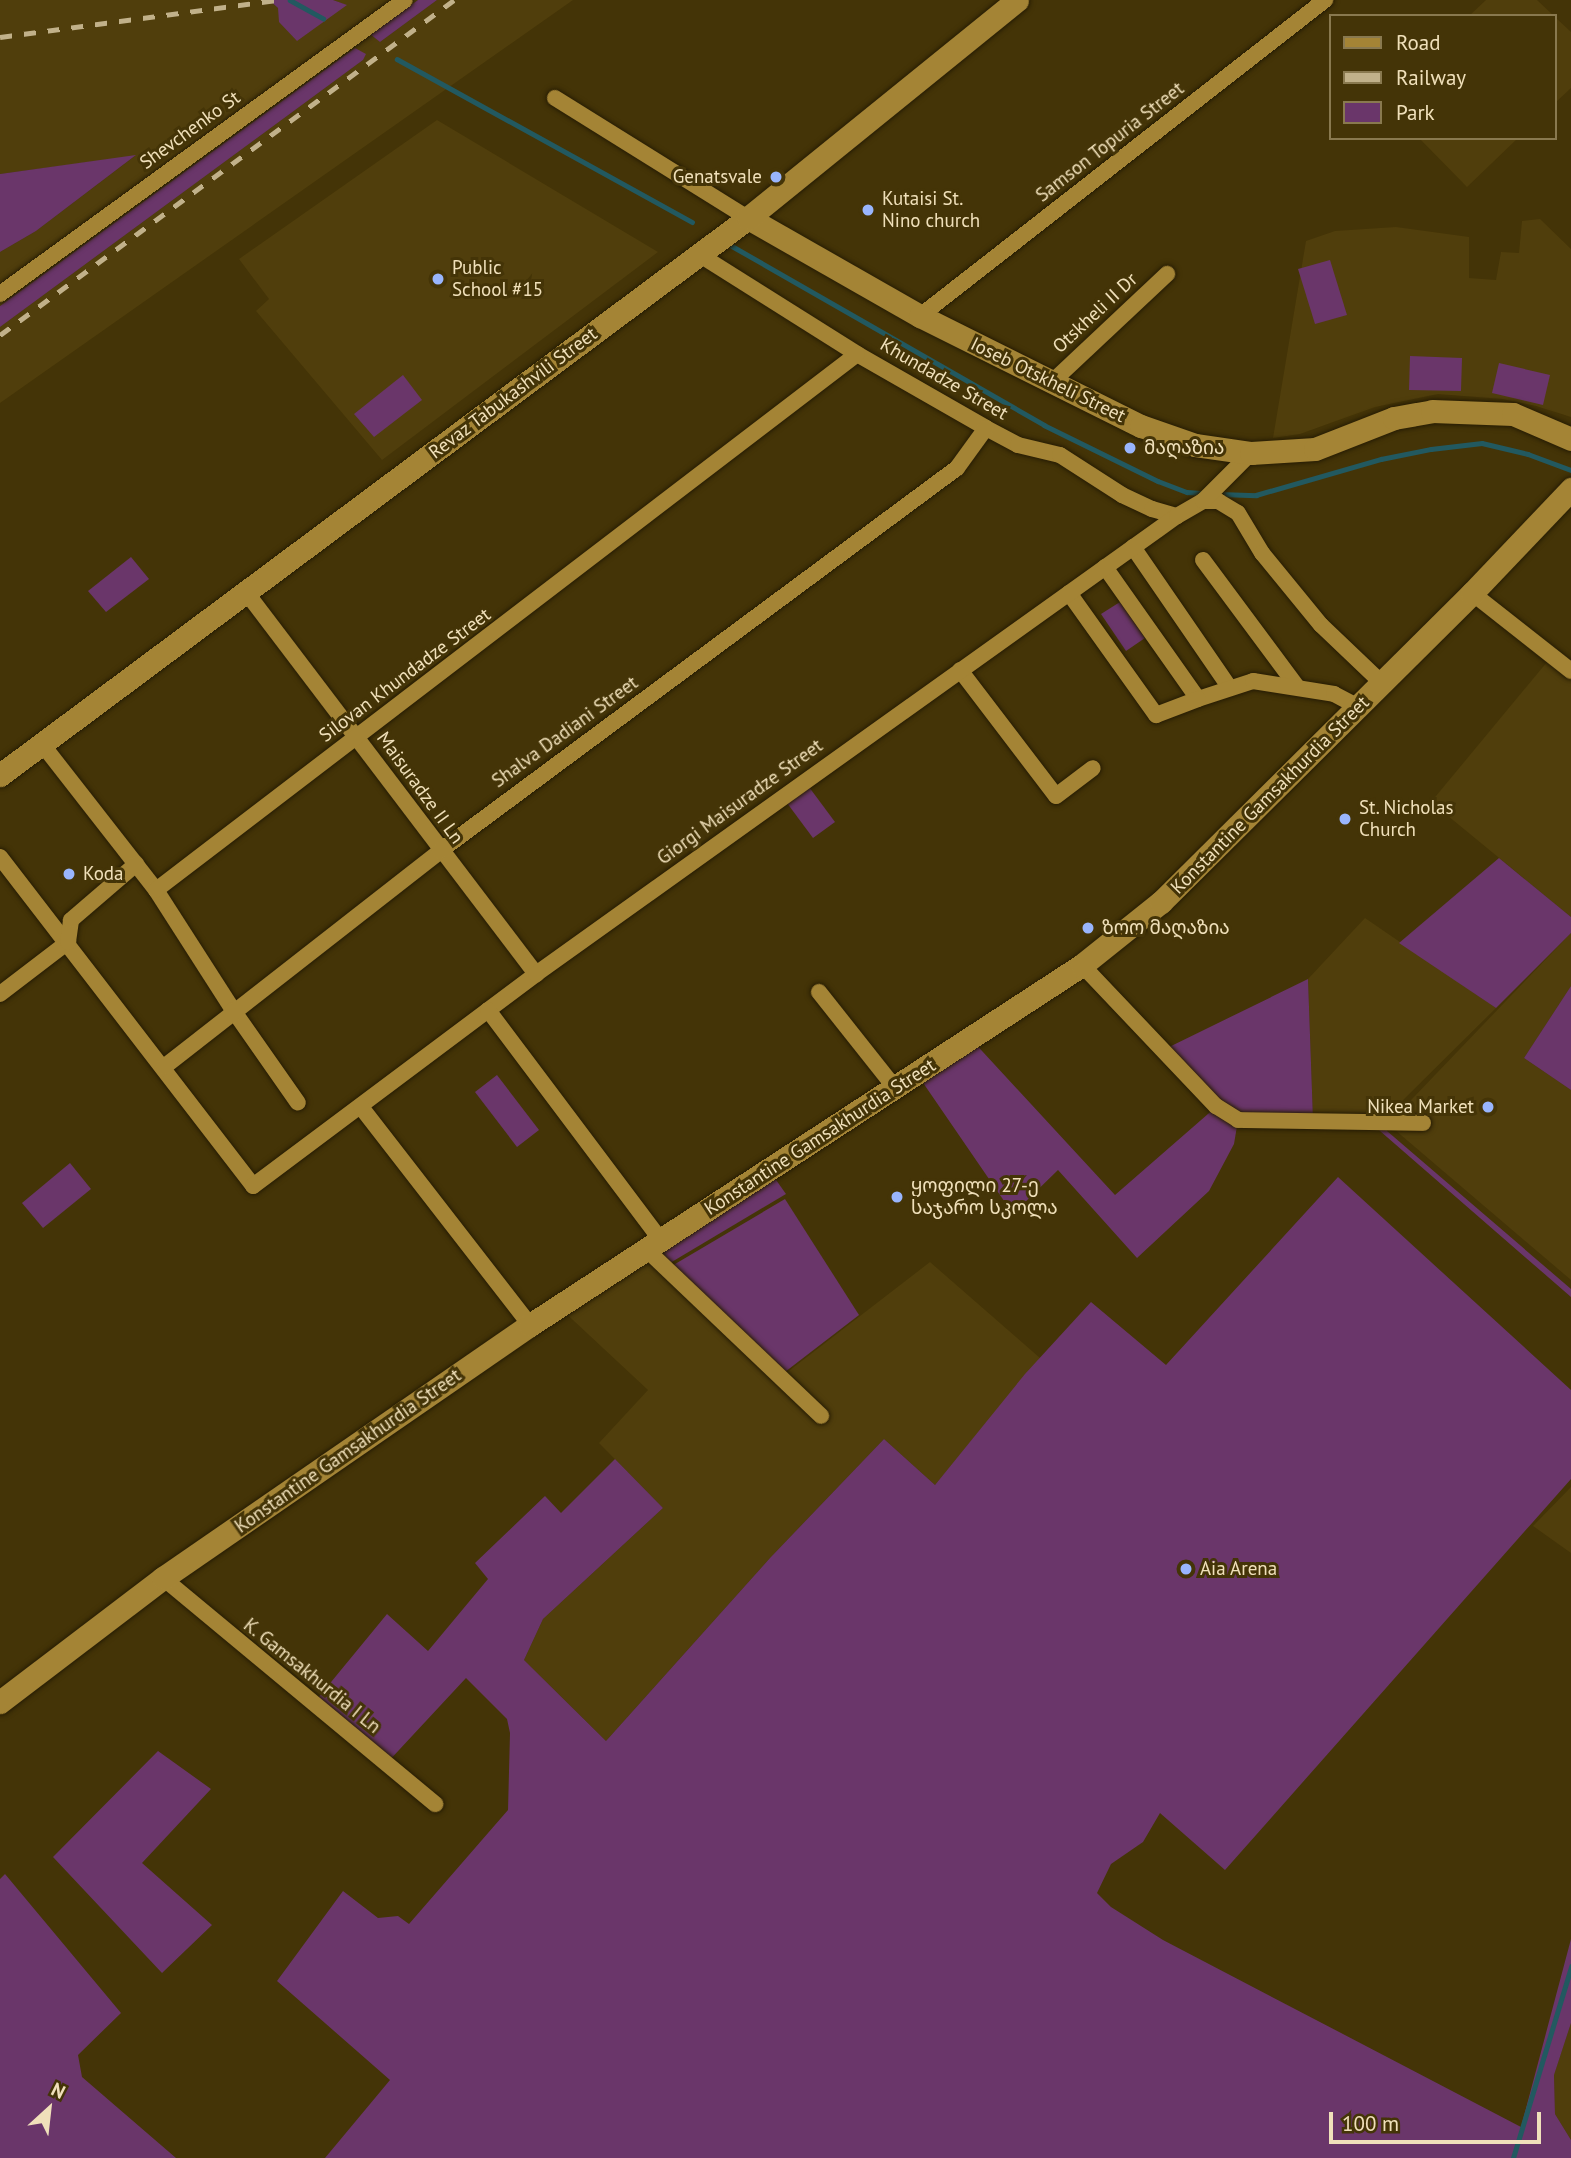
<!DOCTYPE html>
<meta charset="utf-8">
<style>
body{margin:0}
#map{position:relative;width:1571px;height:2158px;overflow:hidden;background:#443407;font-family:"PT Sans","Noto Sans Georgian",sans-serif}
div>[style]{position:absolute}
.built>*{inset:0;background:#503e0c}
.green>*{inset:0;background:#6a366a}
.stream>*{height:4.5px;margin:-2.25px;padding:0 2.25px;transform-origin:2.25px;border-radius:2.25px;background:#225960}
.roads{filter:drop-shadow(0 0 2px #261c04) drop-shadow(0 0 2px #261c04)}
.street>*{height:16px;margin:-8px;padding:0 8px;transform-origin:8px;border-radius:8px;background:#a48435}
.secondary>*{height:23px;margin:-11.5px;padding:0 11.5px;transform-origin:11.5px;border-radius:11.5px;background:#a48435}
.rail>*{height:4.5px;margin-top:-2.25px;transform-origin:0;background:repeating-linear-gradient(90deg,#c1b18a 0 12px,transparent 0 24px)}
.dots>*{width:19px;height:19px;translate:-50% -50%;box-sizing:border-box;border:4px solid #443407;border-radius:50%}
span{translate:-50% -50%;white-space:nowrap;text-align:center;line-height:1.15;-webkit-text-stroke:6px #443407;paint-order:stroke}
.street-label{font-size:19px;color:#f0e0ba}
.poi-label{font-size:19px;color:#f0e0ba}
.right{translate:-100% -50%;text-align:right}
.left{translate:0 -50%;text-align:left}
.legend{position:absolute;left:1329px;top:14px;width:228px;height:126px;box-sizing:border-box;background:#443407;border:2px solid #89794f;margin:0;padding:9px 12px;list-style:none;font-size:21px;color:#f0e0ba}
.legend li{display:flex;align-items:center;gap:14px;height:35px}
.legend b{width:35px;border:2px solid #89794f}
.north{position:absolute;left:14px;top:2074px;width:70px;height:70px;-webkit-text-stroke:5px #443407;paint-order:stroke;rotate:27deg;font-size:19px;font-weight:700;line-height:28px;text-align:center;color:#f0e0ba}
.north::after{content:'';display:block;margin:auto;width:24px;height:32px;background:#f0e0ba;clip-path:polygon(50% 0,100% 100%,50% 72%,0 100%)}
.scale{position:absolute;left:1329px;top:2112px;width:212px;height:32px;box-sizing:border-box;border:4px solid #f0e0ba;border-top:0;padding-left:9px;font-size:21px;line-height:24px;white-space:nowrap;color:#f0e0ba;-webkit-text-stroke:5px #443407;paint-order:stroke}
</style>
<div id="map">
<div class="built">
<i style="clip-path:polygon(0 0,269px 0,278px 8px,346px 5px,333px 0,418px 0,371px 34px,380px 42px,437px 0,573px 0,0 403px,0 327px,363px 60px,355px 48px,0 306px,0 252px,36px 231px,135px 156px,0 174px)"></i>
<i style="clip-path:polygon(1486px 0,1537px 0,1554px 16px,1469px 16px)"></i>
<i style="clip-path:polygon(1555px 17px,1571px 32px,1571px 88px,1555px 103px)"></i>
<i style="clip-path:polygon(437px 120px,658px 252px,382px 460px,256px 311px,269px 299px,239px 259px)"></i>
<i style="clip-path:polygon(1419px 138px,1518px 138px,1467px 187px)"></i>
<i style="clip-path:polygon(1540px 219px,1571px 249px,1571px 417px,1536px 406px,1502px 399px,1438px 394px,1375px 407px,1300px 434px,1273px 438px,1306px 241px,1335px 231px,1396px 227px,1469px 237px,1469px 278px,1496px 280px,1501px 252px,1519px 253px,1522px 221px)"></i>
<i style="clip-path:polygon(1552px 656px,1571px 671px,1571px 917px,1431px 802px)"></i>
<i style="clip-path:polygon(1365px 918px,1496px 1008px,1392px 1111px,1389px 1123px,1571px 933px,1571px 986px,1524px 1058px,1571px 1090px,1571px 1280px,1388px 1124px,1313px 1119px,1308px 979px)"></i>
<i style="clip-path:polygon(648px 1251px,781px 1377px,930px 1262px,1040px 1358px,935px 1485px,884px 1439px,770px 1558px,606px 1741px,524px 1660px,543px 1619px,663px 1508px,599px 1443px,648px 1390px,559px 1307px)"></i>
<i style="clip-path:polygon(1571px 1487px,1571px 1553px,1533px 1526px)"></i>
<i style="clip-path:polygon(1571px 2023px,1571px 2140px,1555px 2114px,1554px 2074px)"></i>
</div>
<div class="green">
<i style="clip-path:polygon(269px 0,333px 0,347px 5px,297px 41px,279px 22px,278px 8px)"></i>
<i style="clip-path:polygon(418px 0,437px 0,380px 42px,370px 34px)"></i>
<i style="clip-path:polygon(355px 48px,366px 54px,363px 60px,0 327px,0 306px)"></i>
<i style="clip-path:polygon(136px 155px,36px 231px,0 252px,0 174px)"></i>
<i style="clip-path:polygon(1330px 260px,1347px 315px,1315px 324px,1298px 269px)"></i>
<i style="clip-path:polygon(1410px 356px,1462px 358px,1461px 391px,1409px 390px)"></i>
<i style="clip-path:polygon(1499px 363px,1550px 375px,1543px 405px,1492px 393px)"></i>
<i style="clip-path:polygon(403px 375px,422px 400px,374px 437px,354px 414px)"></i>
<i style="clip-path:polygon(131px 557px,149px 579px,106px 612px,88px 591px)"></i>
<i style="clip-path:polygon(1120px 602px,1145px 638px,1126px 651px,1101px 614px)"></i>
<i style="clip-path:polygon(809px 787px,835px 822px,813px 838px,787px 803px)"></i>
<i style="clip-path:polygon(1499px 858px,1571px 917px,1571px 933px,1496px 1008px,1399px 943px)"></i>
<i style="clip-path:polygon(1308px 979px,1313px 1119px,1238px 1120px,1234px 1144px,1209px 1191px,1137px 1258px,1058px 1170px,1013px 1214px,917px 1074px,971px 1039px,1115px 1195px,1216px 1107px,1163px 1050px)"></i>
<i style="clip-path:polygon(1571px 986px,1571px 1090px,1524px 1058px)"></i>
<i style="clip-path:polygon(497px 1075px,539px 1130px,517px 1147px,475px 1092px)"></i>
<i style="clip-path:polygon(1372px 1124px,1388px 1124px,1387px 1131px,1571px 1289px,1571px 1297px)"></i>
<i style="clip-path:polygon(70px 1163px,91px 1189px,43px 1228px,22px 1203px)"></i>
<i style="clip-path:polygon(769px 1170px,786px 1194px,665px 1266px,648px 1251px)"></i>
<i style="clip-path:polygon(1338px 1177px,1571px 1390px,1571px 1479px,1225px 1870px,1160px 1813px,1143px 1842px,1111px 1864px,1097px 1893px,1111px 1907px,1163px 1940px,1521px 2127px,1571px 1939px,1571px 2023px,1554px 2075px,1555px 2114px,1571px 2140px,1571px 2158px,325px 2158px,390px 2080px,277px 1981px,343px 1891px,378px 1918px,398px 1916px,409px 1924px,508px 1810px,510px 1733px,507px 1719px,466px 1678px,386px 1764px,313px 1704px,387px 1614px,428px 1651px,488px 1579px,475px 1563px,545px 1496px,561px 1513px,615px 1459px,663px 1508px,543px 1619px,524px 1660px,606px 1741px,770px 1558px,884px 1439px,935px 1485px,1025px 1374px,1091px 1302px,1166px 1365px)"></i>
<i style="clip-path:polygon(785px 1199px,859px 1315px,781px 1375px,670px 1267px)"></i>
<i style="clip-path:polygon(158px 1751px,211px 1789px,142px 1863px,212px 1925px,162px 1973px,53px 1857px)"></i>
<i style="clip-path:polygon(5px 1874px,121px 2013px,78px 2055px,82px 2077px,176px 2158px,0 2158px,0 1879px)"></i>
</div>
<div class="stream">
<i style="left:290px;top:0;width:38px;rotate:29deg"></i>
<i style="left:397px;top:59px;width:337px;rotate:28.9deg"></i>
<i style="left:732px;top:246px;width:360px;rotate:29.8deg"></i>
<i style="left:1044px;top:425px;width:127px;rotate:26.2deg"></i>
<i style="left:1158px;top:481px;width:31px;rotate:21deg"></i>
<i style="left:1187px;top:492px;width:16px;rotate:4deg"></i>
<i style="left:1219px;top:494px;width:37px;rotate:2deg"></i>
<i style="left:1256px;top:495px;width:130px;rotate:-16.1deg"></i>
<i style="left:1381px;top:459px;width:51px;rotate:-11.3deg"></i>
<i style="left:1431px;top:449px;width:51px;rotate:-6.7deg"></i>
<i style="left:1482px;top:443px;width:47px;rotate:13.4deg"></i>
<i style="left:1528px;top:454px;width:46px;rotate:20.4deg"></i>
<i style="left:1513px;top:2158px;width:200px;rotate:-73.1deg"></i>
</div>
<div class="roads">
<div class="street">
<i style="left:555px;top:98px;width:227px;rotate:31.9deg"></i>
<i style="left:700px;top:255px;width:186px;rotate:32.2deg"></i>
<i style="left:857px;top:354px;width:149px;rotate:29.8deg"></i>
<i style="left:986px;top:428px;width:36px;rotate:28deg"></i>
<i style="left:1018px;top:445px;width:43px;rotate:13.4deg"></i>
<i style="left:1060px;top:455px;width:74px;rotate:32.8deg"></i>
<i style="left:1122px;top:495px;width:33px;rotate:25deg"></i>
<i style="left:1152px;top:509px;width:26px;rotate:16deg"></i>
<i style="left:0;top:294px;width:500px;rotate:-35.98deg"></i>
<i style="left:920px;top:316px;width:514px;rotate:-37.96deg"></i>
<i style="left:1052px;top:382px;width:158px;rotate:-43.2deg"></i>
<i style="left:1203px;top:501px;width:15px"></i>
<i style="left:1218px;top:501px;width:23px;rotate:31deg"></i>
<i style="left:1238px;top:513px;width:47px;rotate:59deg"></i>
<i style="left:1262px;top:553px;width:93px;rotate:50.7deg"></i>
<i style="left:1321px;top:625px;width:84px;rotate:43.6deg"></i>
<i style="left:1133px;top:547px;width:171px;rotate:55.5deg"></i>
<i style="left:1203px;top:560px;width:156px;rotate:53.4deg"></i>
<i style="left:1105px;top:567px;width:161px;rotate:54.8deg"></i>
<i style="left:1198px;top:699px;width:58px;rotate:-18.1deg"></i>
<i style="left:1253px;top:681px;width:82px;rotate:9.1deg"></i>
<i style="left:1334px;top:694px;width:27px;rotate:28deg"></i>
<i style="left:246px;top:592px;width:480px;rotate:52.8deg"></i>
<i style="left:1069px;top:593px;width:150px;rotate:54.5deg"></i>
<i style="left:1156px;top:715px;width:45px;rotate:-20.9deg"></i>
<i style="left:1472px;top:593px;width:126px;rotate:38.2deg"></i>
<i style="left:960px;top:670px;width:158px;rotate:52.7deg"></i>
<i style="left:1056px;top:796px;width:46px;rotate:-37.1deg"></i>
<i style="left:42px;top:744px;width:185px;rotate:52deg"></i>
<i style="left:156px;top:890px;width:143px;rotate:57.3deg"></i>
<i style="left:233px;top:1010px;width:113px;rotate:55deg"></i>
<i style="left:0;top:857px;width:415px;rotate:52.4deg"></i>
<i style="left:253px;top:1186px;width:354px;rotate:-36.8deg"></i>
<i style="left:536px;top:974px;width:788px;rotate:-35.55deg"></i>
<i style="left:1177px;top:516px;width:30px;rotate:-30deg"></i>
<i style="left:1203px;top:501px;width:68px;rotate:-45deg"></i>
<i style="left:156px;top:890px;width:882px;rotate:-37.4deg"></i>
<i style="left:1082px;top:965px;width:195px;rotate:46.5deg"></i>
<i style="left:1216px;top:1106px;width:26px;rotate:32deg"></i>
<i style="left:1238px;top:1120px;width:185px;rotate:0.9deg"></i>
<i style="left:819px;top:992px;width:122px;rotate:51.6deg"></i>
<i style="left:0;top:994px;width:86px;rotate:-37.4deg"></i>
<i style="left:68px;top:942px;width:22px;rotate:-82deg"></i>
<i style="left:71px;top:920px;width:86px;rotate:-40.7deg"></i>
<i style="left:488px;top:1010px;width:288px;rotate:53.1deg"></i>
<i style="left:164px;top:1067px;width:350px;rotate:-38deg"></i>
<i style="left:440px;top:851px;width:643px;rotate:-36.53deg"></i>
<i style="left:957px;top:468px;width:49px;rotate:-54.1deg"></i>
<i style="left:361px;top:1107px;width:276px;rotate:52.2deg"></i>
<i style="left:648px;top:1251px;width:239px;rotate:43.6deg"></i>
<i style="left:163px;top:1578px;width:354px;rotate:39.7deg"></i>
</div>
<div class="secondary">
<i style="left:748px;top:218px;width:198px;rotate:29.7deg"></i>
<i style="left:920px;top:316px;width:247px;rotate:26.5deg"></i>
<i style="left:1141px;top:426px;width:57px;rotate:19.4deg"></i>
<i style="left:1195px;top:445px;width:57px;rotate:8.1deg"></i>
<i style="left:1251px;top:453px;width:64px;rotate:-3.6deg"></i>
<i style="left:1315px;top:449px;width:85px;rotate:-21.4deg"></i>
<i style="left:1394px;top:418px;width:39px;rotate:-10deg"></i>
<i style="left:1432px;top:411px;width:81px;rotate:2.1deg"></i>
<i style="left:1513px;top:414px;width:63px;rotate:23.3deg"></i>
<i style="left:0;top:775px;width:933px;rotate:-36.67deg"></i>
<i style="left:748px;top:218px;width:346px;rotate:-39deg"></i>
<i style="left:0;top:1702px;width:205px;rotate:-37.3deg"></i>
<i style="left:163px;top:1578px;width:446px;rotate:-34.6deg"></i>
<i style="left:530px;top:1325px;width:659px;rotate:-33.11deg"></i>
<i style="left:1082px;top:965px;width:101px;rotate:-38.6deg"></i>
<i style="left:1161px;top:902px;width:438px;rotate:-44.8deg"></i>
<i style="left:1472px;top:593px;width:144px;rotate:-46.4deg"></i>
</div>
</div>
<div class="rail">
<i style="left:0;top:37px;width:279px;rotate:-7.6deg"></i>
<i style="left:0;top:335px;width:564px;rotate:-36.42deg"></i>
</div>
<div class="dots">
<i style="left:776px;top:177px;background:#99b5fd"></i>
<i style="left:868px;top:210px;background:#99b5fd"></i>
<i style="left:438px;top:279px;background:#99b5fd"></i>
<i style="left:1130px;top:448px;background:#99b5fd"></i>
<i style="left:1345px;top:819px;background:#99b5fd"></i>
<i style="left:69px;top:874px;background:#99b5fd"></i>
<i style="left:1088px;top:928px;background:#99b5fd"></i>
<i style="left:1488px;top:1107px;background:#99b5fd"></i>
<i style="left:897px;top:1197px;background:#99b5fd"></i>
<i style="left:1186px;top:1569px;background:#99b5fd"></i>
</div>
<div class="street-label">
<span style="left:190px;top:130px;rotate:-36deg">Shevchenko St</span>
<span style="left:1110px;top:142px;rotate:-38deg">Samson Topuria Street</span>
<span style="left:1095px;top:313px;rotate:-43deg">Otskheli II Dr</span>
<span style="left:944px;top:379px;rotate:30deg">Khundadze Street</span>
<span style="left:1048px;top:380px;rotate:26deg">Ioseb Otskheli Street</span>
<span style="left:513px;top:393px;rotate:-37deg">Revaz Tabukashvili Street</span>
<span style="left:405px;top:675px;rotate:-37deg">Silovan Khundadze Street</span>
<span style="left:565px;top:732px;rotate:-36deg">Shalva Dadiani Street</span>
<span style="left:420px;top:788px;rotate:54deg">Maisuradze II Ln</span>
<span style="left:1270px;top:795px;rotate:-45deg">Konstantine Gamsakhurdia Street</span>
<span style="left:740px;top:802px;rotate:-36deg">Giorgi Maisuradze Street</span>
<span style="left:820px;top:1137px;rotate:-33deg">Konstantine Gamsakhurdia Street</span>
<span style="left:348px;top:1451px;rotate:-35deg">Konstantine Gamsakhurdia Street</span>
<span style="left:312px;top:1676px;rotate:39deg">K. Gamsakhurdia I Ln</span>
</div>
<div class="poi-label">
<span class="right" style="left:762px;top:177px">Genatsvale</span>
<span class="left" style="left:882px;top:210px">Kutaisi St.<br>Nino church</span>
<span class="left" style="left:452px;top:279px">Public<br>School #15</span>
<span class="left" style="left:1144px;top:448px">მაღაზია</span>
<span class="left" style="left:1359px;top:819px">St. Nicholas<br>Church</span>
<span class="left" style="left:83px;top:874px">Koda</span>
<span class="left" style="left:1102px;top:928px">ზოო მაღაზია</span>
<span class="right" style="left:1474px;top:1107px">Nikea Market</span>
<span class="left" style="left:911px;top:1197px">ყოფილი 27-ე<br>საჯარო სკოლა</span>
<span class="left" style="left:1200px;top:1569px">Aia Arena</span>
</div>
<ul class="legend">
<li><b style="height:9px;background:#a48435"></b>Road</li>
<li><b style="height:9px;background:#c1b18a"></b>Railway</li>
<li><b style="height:19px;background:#6a366a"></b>Park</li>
</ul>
<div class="north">N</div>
<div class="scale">100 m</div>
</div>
